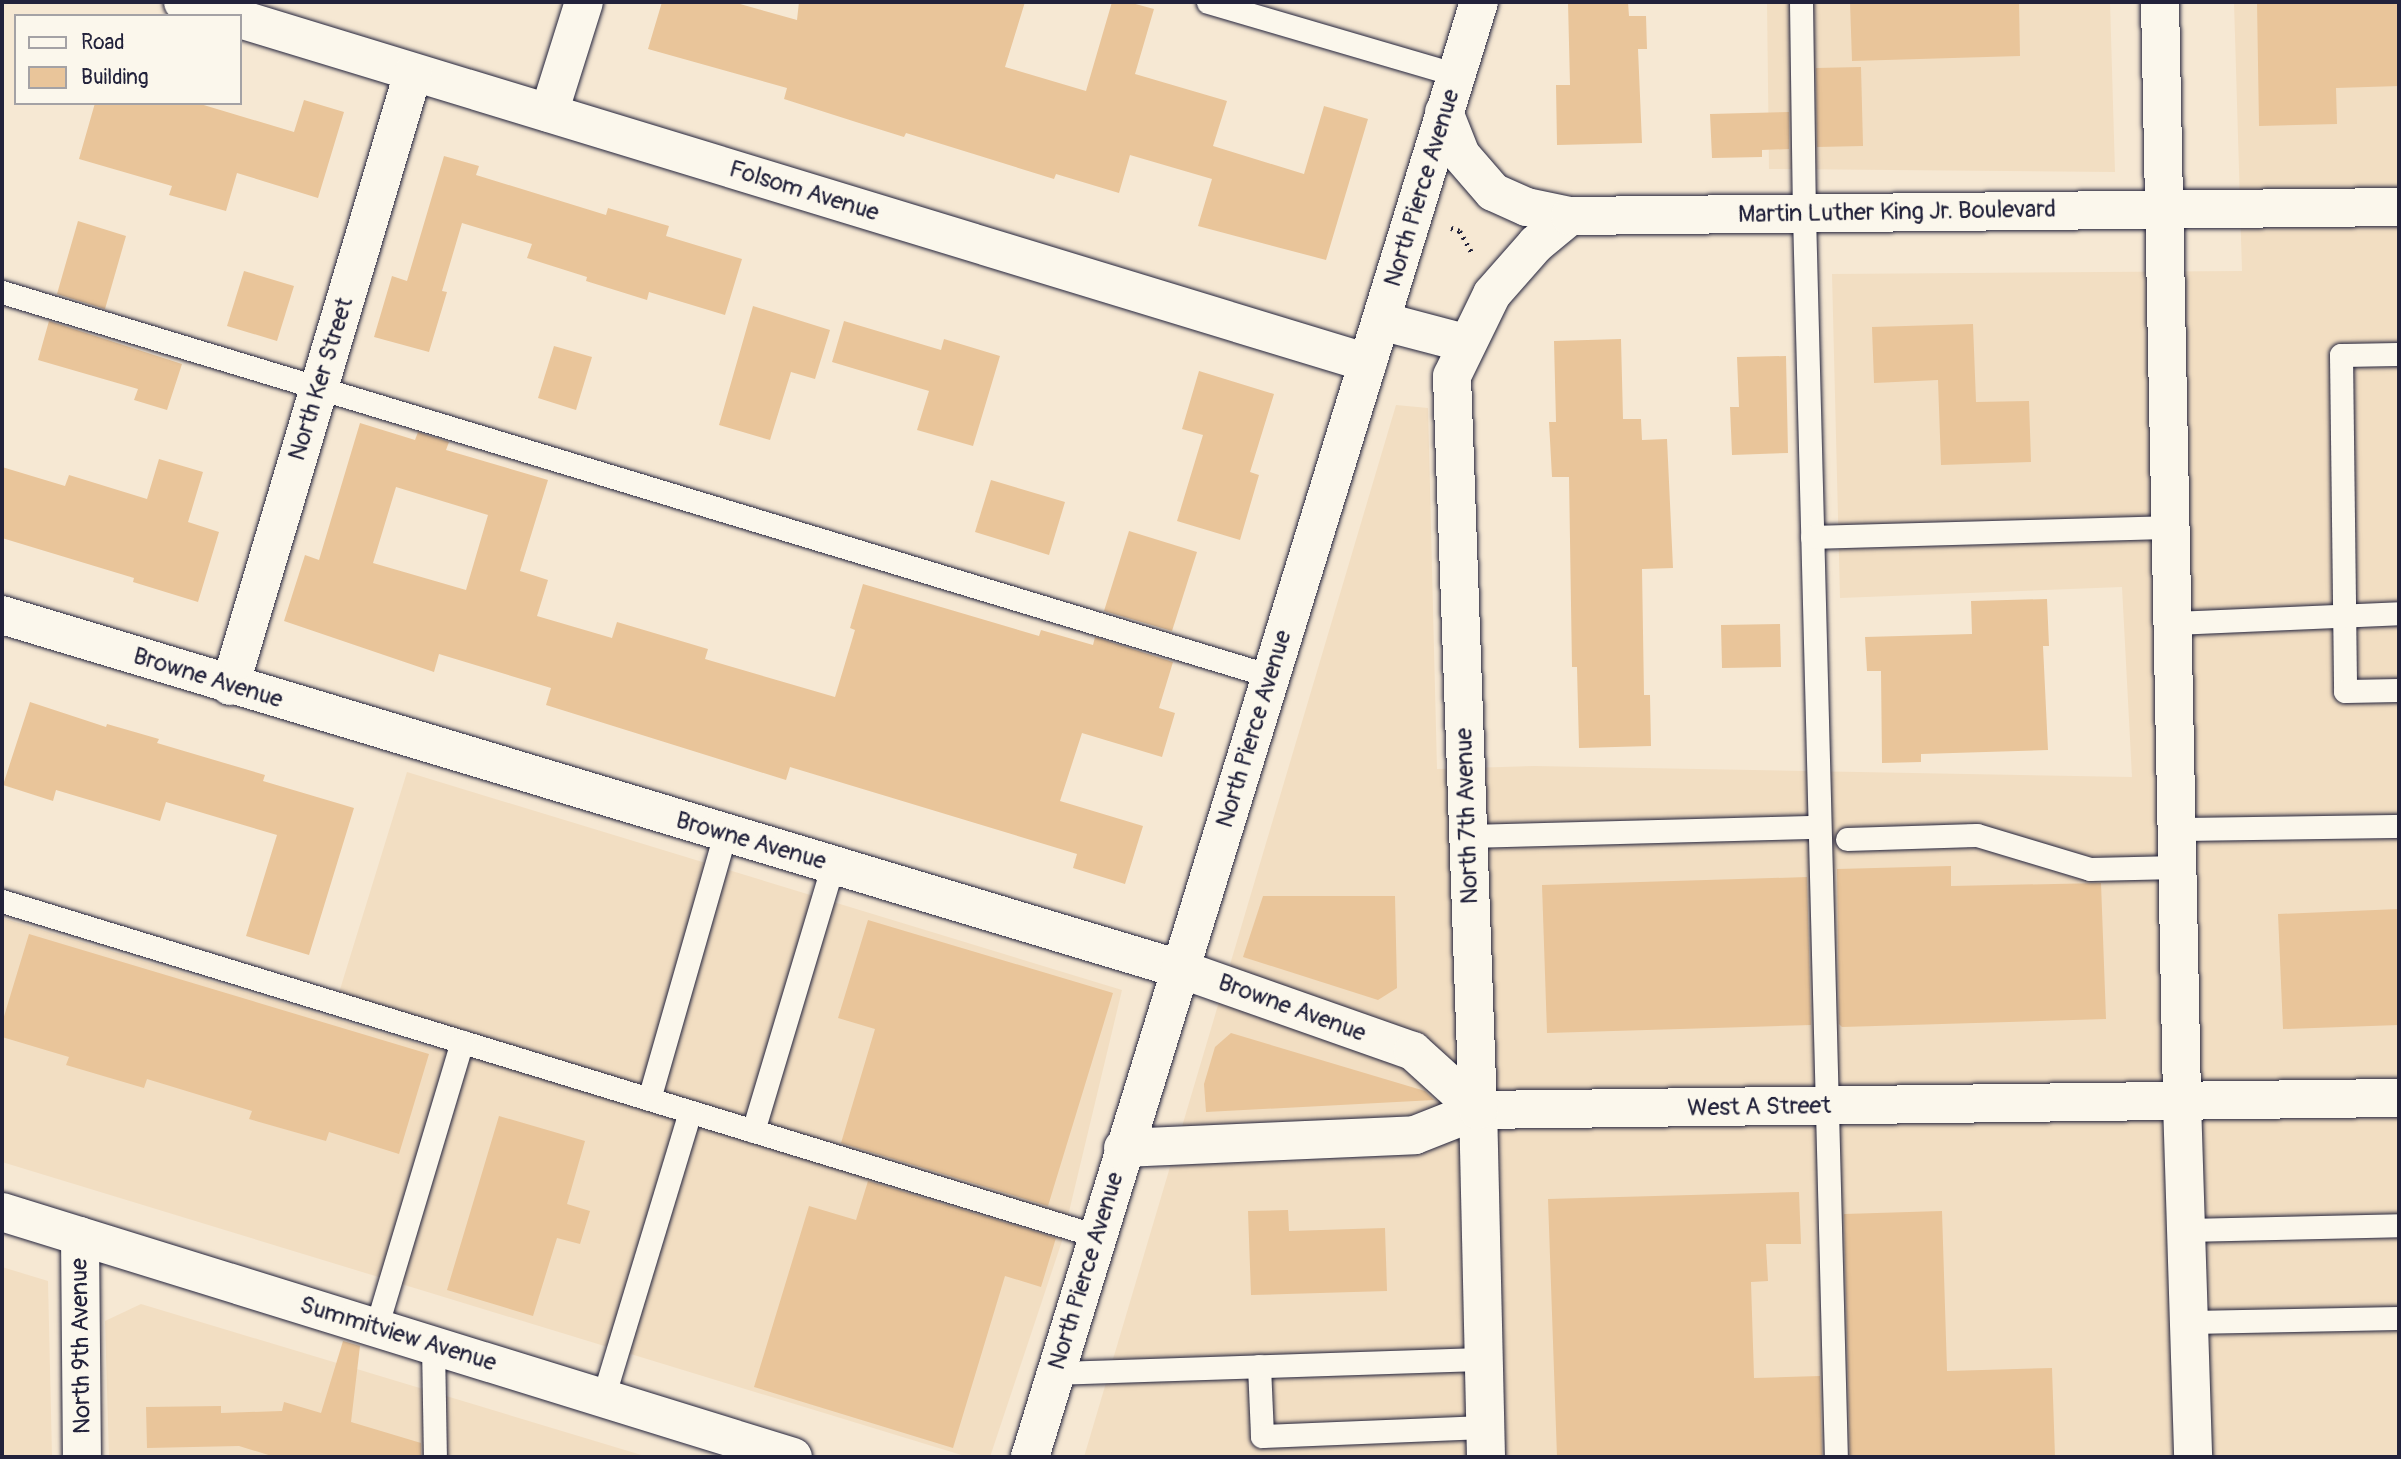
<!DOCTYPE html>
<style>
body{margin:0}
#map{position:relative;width:2401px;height:1459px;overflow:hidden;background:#f6e8d3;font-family:Pangolin,sans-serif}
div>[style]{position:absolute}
.built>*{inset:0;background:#f2dec2}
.building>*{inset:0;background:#e9c59a}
.path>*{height:4.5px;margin-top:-2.25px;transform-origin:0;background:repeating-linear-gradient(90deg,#22223b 0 2px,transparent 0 7px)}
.roads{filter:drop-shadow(0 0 2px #22223b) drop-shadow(0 0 2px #22223b)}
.lane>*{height:23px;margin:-11.5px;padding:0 11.5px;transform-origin:11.5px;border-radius:11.5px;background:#fbf7ec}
.street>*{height:38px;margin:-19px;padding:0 19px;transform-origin:19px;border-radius:19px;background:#fbf7ec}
.secondary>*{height:38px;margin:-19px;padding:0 19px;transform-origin:19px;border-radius:19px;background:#fbf7ec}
span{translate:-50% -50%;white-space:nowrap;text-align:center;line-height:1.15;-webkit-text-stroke:7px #fbf7ec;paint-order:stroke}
.street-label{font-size:24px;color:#22223b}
.frame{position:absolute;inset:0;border:4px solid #22223b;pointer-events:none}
.legend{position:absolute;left:14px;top:14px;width:228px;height:91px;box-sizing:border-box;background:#fbf7ec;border:2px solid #a4a2a5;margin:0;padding:9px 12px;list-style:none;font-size:21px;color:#22223b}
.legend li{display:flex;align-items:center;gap:14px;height:35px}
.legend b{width:35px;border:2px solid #a4a2a5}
</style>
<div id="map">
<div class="built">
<i style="clip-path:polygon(1767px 2px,2110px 2px,2115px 172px,1769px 169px)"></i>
<i style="clip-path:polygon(2234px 2px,2399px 2px,2399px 1457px,1084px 1457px,1396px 405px,1428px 408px,1437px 769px,1534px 766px,2132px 777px,2122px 587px,1840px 598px,1832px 274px,2242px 271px)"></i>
<i style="clip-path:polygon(407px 772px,1122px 990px,1062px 1241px,990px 1457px,968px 1457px,2px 1162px,2px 918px,433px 1048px,439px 1028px,338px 996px)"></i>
<i style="clip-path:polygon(2px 1267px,48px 1281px,52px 1457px,2px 1457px)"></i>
<i style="clip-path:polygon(141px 1304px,648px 1457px,109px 1457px,105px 1321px)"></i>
</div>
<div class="building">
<i style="clip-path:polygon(662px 2px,733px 2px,797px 20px,799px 2px,1025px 2px,1005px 67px,1086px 91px,1112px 2px,1128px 2px,1154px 9px,1135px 74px,1227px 101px,1213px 146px,1304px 174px,1324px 106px,1368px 119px,1326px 260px,1198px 226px,1212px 179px,1130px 155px,1119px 193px,1056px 174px,1054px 179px,906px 133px,904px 137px,856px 122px,784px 99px,787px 88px,648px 49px)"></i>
<i style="clip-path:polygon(1568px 2px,1628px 2px,1629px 16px,1646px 16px,1647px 49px,1638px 49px,1642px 143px,1557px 145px,1556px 85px,1570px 85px)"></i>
<i style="clip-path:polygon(1850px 2px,2019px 2px,2020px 56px,1852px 61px)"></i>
<i style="clip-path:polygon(2257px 2px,2399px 2px,2399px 86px,2336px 88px,2337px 124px,2259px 126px)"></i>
<i style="clip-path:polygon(1861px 67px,1863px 146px,1817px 147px,1816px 68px)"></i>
<i style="clip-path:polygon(304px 100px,344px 112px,318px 198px,237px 173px,226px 211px,169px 195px,172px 186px,79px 159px,95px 103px,197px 103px,294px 132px)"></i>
<i style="clip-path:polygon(1789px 112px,1789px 149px,1762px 150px,1762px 157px,1712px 158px,1710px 114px)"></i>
<i style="clip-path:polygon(444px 156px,479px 166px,476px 175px,606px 215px,608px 208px,669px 226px,666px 236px,742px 259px,725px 315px,649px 292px,647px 300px,586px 281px,587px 277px,527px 258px,532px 244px,462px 223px,442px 291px,447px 292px,429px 352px,374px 337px,392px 276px,407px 281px)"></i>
<i style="clip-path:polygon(78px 221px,126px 236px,105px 309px,57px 294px)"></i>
<i style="clip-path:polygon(244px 271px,294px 286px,277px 341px,227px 326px)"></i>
<i style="clip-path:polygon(753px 306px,830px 330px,815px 379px,791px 372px,770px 440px,719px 425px)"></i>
<i style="clip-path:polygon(49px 321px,182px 364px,167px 410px,134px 400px,138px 389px,38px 360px)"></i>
<i style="clip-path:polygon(844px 321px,941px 350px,944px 339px,1000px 356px,973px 446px,917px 430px,929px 391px,832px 362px)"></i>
<i style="clip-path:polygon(1973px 324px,1976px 402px,2029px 401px,2031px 462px,1941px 465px,1938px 380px,1874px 383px,1872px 327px)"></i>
<i style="clip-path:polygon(1621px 339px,1623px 419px,1641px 419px,1642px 440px,1667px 439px,1673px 568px,1642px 569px,1644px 695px,1650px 695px,1651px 746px,1579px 748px,1577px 667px,1572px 667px,1569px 477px,1552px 477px,1549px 422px,1556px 422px,1554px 341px)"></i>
<i style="clip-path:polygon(554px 346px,592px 357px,576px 410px,538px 398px)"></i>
<i style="clip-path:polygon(1786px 356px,1788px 453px,1732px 455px,1730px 407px,1739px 407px,1737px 357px)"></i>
<i style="clip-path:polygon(1199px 371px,1274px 394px,1250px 472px,1259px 475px,1240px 540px,1177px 521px,1203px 435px,1182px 429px)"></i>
<i style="clip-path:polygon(evenodd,360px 423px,415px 440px,418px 432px,449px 442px,446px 450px,548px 480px,520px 571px,548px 580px,537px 616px,612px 638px,617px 622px,708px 649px,705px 659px,835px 697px,855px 630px,850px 628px,863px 584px,1039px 636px,1041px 630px,1093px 645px,1095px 637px,1173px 662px,1159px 708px,1175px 713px,1162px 757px,1082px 733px,1060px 801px,1143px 826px,1125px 884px,1073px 868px,1077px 854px,790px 767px,786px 780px,546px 705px,551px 688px,439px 654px,434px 672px,284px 621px,305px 555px,319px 560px,360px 423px,396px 487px,488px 515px,466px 590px,373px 563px,396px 487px)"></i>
<i style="clip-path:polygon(159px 459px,203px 472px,188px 522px,219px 532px,198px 602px,133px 582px,134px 578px,2px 538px,2px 467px,65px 486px,69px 475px,147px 499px)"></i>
<i style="clip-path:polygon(991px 480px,1065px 502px,1049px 555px,975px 532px)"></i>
<i style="clip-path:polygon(1129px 531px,1197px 552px,1172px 631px,1104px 611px)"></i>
<i style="clip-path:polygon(2047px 599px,2049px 646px,2043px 646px,2048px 750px,1921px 754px,1921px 762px,1882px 763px,1881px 671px,1867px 671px,1865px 637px,1972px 634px,1971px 601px)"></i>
<i style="clip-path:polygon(1780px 624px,1781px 667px,1722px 668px,1721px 625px)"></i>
<i style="clip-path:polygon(30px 702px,106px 727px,107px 724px,159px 739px,157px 743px,265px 775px,263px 781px,354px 808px,309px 955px,246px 936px,277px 835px,166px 802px,160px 821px,56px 790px,53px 801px,3px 785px)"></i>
<i style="clip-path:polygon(1951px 866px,1951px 886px,2101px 883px,2106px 1019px,1842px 1027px,1839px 1024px,1837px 869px)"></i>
<i style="clip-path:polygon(1807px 877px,1811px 1025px,1547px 1033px,1542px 885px)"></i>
<i style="clip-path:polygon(1263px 896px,1395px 896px,1397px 988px,1378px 1000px,1243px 957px)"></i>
<i style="clip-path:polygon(2399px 909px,2399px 1025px,2283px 1029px,2278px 914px)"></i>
<i style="clip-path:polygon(868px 920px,1113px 993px,1048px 1206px,841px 1143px,875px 1029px,838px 1018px)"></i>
<i style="clip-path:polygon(29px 934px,429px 1054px,399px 1154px,329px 1132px,326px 1141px,249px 1119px,252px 1111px,147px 1079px,144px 1088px,66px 1065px,69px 1057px,2px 1037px,2px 1023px)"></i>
<i style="clip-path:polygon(1231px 1033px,1425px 1091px,1434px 1100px,1206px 1112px,1204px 1084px,1215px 1047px)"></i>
<i style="clip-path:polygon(499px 1116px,585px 1141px,567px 1204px,590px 1211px,580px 1244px,557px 1238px,533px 1316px,447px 1290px)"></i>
<i style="clip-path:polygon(868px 1181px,1056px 1238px,1041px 1287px,1005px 1276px,953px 1448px,754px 1387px,809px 1206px,856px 1220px)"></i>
<i style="clip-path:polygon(1799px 1192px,1801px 1244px,1766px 1244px,1768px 1281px,1751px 1282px,1754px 1378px,1820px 1376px,1822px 1457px,1557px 1457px,1548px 1199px)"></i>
<i style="clip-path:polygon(1288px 1210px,1289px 1231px,1385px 1228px,1387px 1291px,1251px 1295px,1248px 1211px)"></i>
<i style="clip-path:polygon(1942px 1211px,1947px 1371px,2052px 1368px,2055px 1457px,1850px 1457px,1844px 1214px)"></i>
<i style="clip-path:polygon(343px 1341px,360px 1346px,351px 1422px,421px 1443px,421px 1457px,275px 1457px,239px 1446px,147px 1448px,146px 1407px,221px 1406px,221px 1413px,282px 1411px,284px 1402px,321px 1413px)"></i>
</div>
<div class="path">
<i style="left:1451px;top:228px;width:9px;rotate:18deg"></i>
<i style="left:1460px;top:231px;width:26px;rotate:61deg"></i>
</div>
<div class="roads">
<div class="lane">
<i style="left:1208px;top:2px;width:259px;rotate:16.3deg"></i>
<i style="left:1801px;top:2px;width:212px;rotate:89.2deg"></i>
<i style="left:1804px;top:214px;width:1243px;rotate:88.53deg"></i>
<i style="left:2px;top:292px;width:1326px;rotate:16.84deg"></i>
<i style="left:2399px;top:354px;width:58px;rotate:179deg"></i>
<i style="left:2341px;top:355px;width:336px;rotate:89.3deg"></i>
<i style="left:2345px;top:691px;width:54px;rotate:-1.1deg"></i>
<i style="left:1812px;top:537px;width:360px;rotate:-1.6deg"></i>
<i style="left:2174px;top:623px;width:225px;rotate:-2.5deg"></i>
<i style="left:2177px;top:829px;width:222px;rotate:-0.8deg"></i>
<i style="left:1468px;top:836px;width:351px;rotate:-1.5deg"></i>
<i style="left:1847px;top:839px;width:130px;rotate:-1.8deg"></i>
<i style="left:1977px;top:835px;width:118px;rotate:16.7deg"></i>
<i style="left:2090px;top:869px;width:88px;rotate:-1.3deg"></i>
<i style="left:2px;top:901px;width:1145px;rotate:17.01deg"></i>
<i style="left:649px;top:1099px;width:276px;rotate:-74deg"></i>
<i style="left:753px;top:1131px;width:278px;rotate:-73.3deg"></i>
<i style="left:2186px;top:1230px;width:213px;rotate:-1.3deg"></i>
<i style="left:2189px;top:1322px;width:210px;rotate:-1.1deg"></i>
<i style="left:376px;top:1328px;width:299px;rotate:-73.3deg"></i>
<i style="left:433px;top:1345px;width:112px;rotate:89deg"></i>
<i style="left:1259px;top:1366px;width:70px;rotate:87.5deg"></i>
<i style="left:1262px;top:1436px;width:223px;rotate:-2.3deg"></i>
<i style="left:1056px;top:1373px;width:428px;rotate:-1.9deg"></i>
<i style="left:603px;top:1398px;width:299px;rotate:-73.1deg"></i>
</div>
<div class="street">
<i style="left:183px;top:2px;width:48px;rotate:16.9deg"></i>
<i style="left:2160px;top:2px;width:1100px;rotate:88.85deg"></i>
<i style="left:2182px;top:1102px;width:355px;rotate:88.2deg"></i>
<i style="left:240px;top:19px;width:1179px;rotate:16.96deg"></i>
<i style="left:549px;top:113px;width:116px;rotate:-72.5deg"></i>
<i style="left:2px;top:615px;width:1230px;rotate:16.73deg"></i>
<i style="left:1180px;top:969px;width:247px;rotate:19.4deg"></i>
<i style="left:1413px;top:1051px;width:88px;rotate:42.2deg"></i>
<i style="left:230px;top:686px;width:640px;rotate:-73.38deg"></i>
<i style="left:1123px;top:1148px;width:292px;rotate:-2.5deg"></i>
<i style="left:1415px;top:1135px;width:68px;rotate:-21.6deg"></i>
<i style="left:1478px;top:1110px;width:921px;rotate:-0.75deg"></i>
<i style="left:80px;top:1236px;width:221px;rotate:89.5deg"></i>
<i style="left:1486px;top:1457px;width:347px;rotate:-91.3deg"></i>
<i style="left:1478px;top:1110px;width:734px;rotate:-92.03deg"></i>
<i style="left:1452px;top:376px;width:91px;rotate:-64deg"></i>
<i style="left:1492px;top:294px;width:67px;rotate:-48.7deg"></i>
<i style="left:1536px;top:244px;width:44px;rotate:-39.5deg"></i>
</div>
<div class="secondary">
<i style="left:1444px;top:112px;width:46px;rotate:68.4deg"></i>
<i style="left:1461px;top:155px;width:49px;rotate:49.1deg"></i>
<i style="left:1493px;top:192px;width:37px;rotate:24deg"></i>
<i style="left:1527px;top:207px;width:44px;rotate:11.8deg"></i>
<i style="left:1570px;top:216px;width:829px;rotate:-0.62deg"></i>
<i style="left:1381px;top:321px;width:87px;rotate:14.7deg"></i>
<i style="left:2px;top:1212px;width:828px;rotate:17.21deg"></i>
<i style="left:1030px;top:1457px;width:1523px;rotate:-72.85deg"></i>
</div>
</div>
<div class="street-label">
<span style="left:1422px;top:188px;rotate:-73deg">North Pierce Avenue</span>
<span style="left:804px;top:191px;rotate:17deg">Folsom Avenue</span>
<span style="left:1897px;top:212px;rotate:-1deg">Martin Luther King Jr. Boulevard</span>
<span style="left:321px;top:379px;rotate:-73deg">North Ker Street</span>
<span style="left:208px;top:678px;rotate:17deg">Browne Avenue</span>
<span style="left:1254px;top:729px;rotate:-73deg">North Pierce Avenue</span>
<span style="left:1467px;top:816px;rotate:-92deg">North 7th Avenue</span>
<span style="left:751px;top:841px;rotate:16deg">Browne Avenue</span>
<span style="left:1292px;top:1008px;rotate:20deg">Browne Avenue</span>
<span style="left:1759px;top:1107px;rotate:-1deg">West A Street</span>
<span style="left:1086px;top:1271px;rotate:-73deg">North Pierce Avenue</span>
<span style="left:398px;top:1334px;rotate:17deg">Summitview Avenue</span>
<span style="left:81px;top:1346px;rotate:-91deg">North 9th Avenue</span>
</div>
<div class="frame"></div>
<ul class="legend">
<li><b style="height:9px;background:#fbf7ec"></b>Road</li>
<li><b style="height:19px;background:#e9c59a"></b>Building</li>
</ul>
</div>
